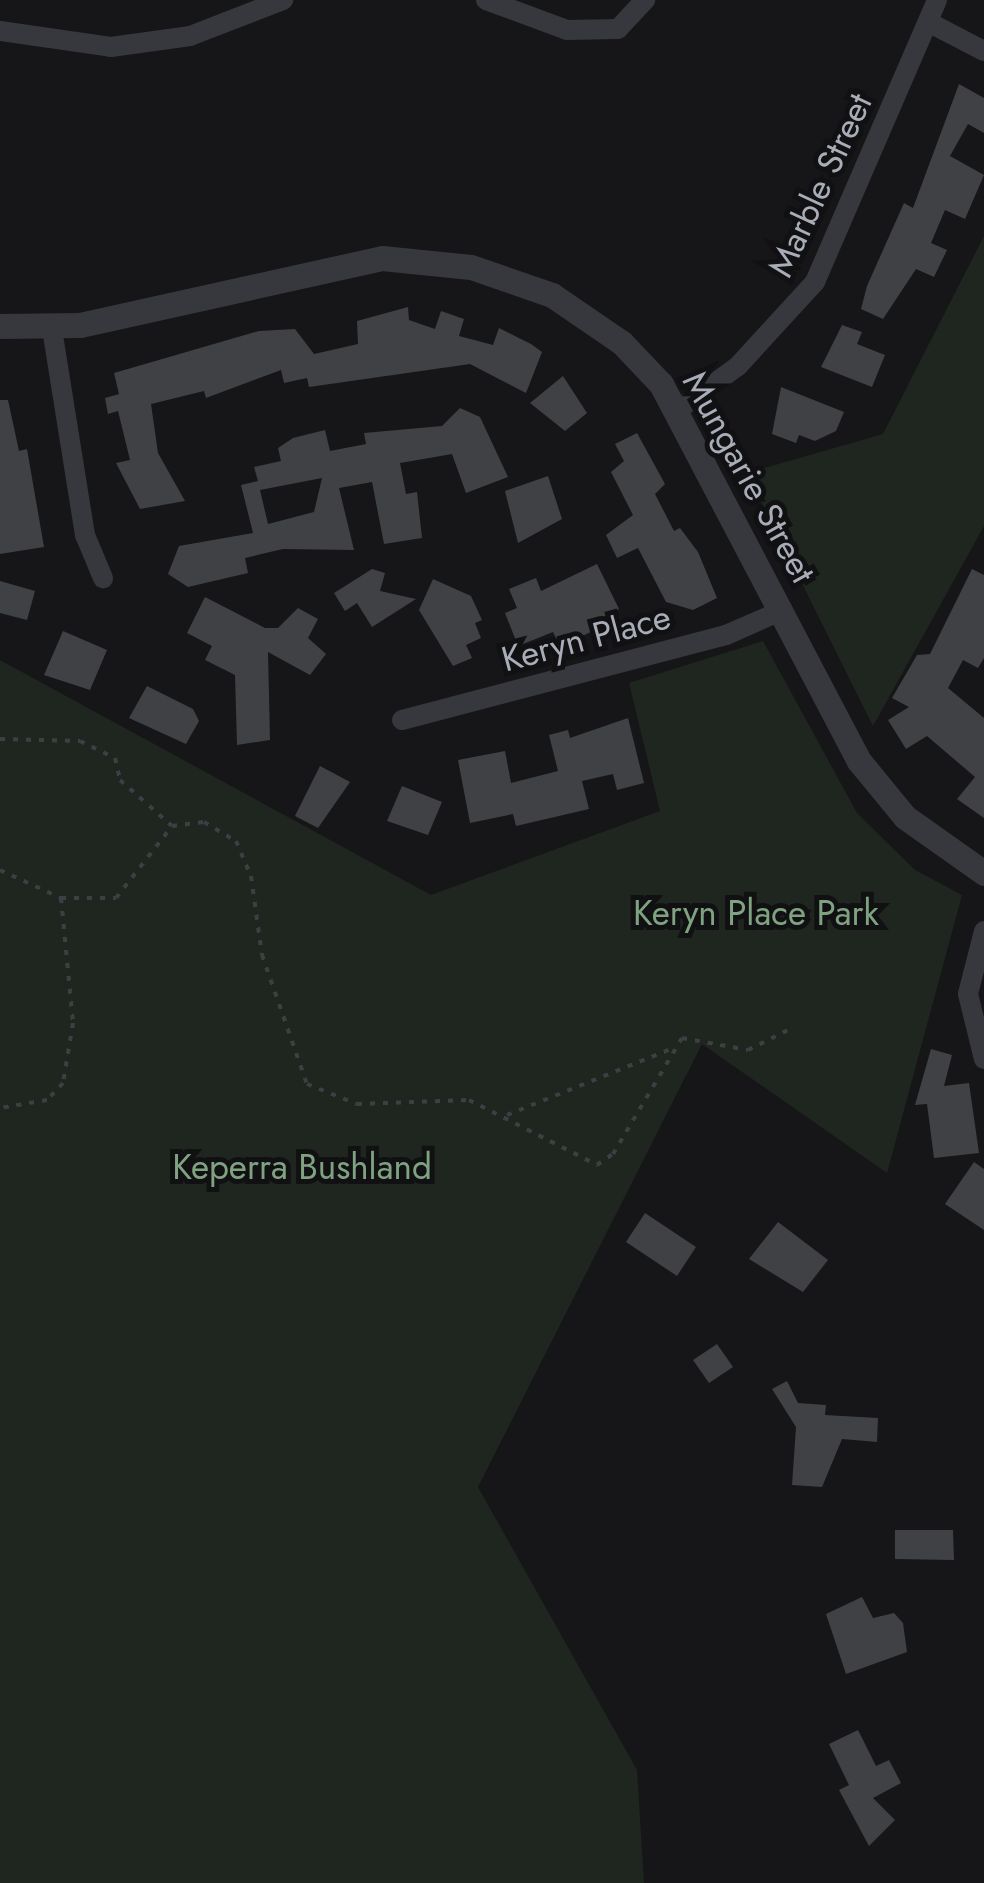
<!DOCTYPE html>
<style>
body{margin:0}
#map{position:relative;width:984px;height:1883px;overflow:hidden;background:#161618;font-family:Jost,sans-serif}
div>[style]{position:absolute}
.green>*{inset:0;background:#1e261f}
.building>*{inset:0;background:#404145}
.path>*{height:4px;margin-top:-2px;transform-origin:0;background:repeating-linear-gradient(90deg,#3d3f44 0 5px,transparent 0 13px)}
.minor>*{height:20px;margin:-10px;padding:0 10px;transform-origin:10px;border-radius:10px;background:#37383d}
.tertiary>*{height:25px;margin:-12.5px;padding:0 12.5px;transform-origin:12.5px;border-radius:12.5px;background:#37383d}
span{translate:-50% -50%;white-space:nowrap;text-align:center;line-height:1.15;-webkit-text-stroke:10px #111113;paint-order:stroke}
.street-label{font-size:35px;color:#a8adb8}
.park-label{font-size:35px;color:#7fa381}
</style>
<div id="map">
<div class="green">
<i style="clip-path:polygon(984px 236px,984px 526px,873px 726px,747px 473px,883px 434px)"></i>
<i style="clip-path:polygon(763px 641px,857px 813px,915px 870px,962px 895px,887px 1173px,702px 1044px,478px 1487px,637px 1770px,644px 1883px,0 1883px,0 660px,431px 895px,660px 811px,629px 683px)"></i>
</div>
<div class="building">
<i style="clip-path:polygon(959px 84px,984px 98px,984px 133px,968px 124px,950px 156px,984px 175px,965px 219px,945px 210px,931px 243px,947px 250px,934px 277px,916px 269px,883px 319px,861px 309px,867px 286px,904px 203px,913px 208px)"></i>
<i style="clip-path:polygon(408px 307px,409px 320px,435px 329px,441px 311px,464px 319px,459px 336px,493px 345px,499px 328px,531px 344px,542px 352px,526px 393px,470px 364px,309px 387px,307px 378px,284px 383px,281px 370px,206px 398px,204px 391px,151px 404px,158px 453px,185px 501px,140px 509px,116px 463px,130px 460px,118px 411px,108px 414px,105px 398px,119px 394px,114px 373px,259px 331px,295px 329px,314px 354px,358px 344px,357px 321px)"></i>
<i style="clip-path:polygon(842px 325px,862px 332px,857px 344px,885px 355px,872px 387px,821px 367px)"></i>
<i style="clip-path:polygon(563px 376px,587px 413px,565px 431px,530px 403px)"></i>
<i style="clip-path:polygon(781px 387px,844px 412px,836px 431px,815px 441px,799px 435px,796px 443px,772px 434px)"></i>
<i style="clip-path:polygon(0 400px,8px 400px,19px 451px,27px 449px,44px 547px,0 554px)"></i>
<i style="clip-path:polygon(evenodd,460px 408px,480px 417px,508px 477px,466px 493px,452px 454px,400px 463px,406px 494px,417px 492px,422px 538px,384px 544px,372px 482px,339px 488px,354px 550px,283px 549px,245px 558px,248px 573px,188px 587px,168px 574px,179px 546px,253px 533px,241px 485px,258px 481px,254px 467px,281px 461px,278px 448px,293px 438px,325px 430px,330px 451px,366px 444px,364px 433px,442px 426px,460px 408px,322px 478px,314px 512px,268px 524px,260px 490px,322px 478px)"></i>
<i style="clip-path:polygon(637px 433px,665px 484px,655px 494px,674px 531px,680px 528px,698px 552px,717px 598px,693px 610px,666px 602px,638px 548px,617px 558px,606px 535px,633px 515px,611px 472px,624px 461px,615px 444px)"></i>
<i style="clip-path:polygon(548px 476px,562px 519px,518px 543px,505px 491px)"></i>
<i style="clip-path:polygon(597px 564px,619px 609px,599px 619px,603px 626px,560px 647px,553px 632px,518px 646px,505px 613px,517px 608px,509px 589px,536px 578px,541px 591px)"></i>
<i style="clip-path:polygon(372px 569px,385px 573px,380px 591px,416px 599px,372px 627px,357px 603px,345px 611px,334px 593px)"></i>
<i style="clip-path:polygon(972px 569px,984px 575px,984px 658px,978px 668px,963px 660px,948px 688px,984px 718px,984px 818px,957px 799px,975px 777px,927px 736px,906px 749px,888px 720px,909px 707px,892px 698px,917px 655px,930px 654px)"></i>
<i style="clip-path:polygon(433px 579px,471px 596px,482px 620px,475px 623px,481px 638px,466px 645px,472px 658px,453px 666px,419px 610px)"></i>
<i style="clip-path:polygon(0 581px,35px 591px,27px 620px,0 613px)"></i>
<i style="clip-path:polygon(205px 597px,265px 628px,278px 628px,298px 608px,318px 619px,308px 638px,326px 654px,310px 675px,268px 652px,270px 740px,237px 745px,235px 675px,205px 660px,212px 646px,187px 633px)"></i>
<i style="clip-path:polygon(63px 631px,107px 650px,90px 690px,44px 675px)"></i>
<i style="clip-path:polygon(147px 686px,193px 709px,199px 721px,186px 744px,129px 718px)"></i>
<i style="clip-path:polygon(628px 718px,644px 783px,617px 790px,613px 774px,582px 781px,589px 809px,516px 826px,513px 814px,470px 823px,458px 760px,505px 751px,511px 783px,558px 771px,549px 735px,568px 730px,570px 738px)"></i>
<i style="clip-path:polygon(320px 766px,350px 782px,318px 828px,295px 816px)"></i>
<i style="clip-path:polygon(402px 786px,442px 802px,428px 835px,387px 821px)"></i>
<i style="clip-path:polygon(931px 1049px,952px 1055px,944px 1086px,969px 1083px,979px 1153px,934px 1158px,927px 1104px,915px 1105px)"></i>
<i style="clip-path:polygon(974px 1162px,984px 1169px,984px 1230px,945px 1204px)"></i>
<i style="clip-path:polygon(645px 1213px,696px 1247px,677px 1276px,626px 1242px)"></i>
<i style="clip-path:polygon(778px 1222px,828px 1260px,803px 1292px,749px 1259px)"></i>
<i style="clip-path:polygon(717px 1344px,733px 1367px,709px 1383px,693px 1360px)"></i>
<i style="clip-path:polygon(787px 1381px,798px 1403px,826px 1405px,825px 1415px,878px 1418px,877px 1442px,842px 1439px,822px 1487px,792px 1485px,796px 1427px,772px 1389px)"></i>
<i style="clip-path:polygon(895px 1530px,953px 1530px,954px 1560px,895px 1559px)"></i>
<i style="clip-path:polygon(862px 1597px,873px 1618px,894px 1613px,903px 1623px,907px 1652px,846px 1674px,826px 1614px)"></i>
<i style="clip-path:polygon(858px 1730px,876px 1766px,889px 1760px,901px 1783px,873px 1798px,895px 1820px,869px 1846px,839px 1790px,849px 1785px,829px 1744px)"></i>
</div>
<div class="path">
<i style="left:0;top:739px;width:80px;rotate:1.4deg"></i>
<i style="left:80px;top:741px;width:39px;rotate:26deg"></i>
<i style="left:115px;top:758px;width:23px;rotate:77deg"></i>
<i style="left:120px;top:780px;width:69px;rotate:41.5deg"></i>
<i style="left:0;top:870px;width:67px;rotate:24.7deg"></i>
<i style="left:61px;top:898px;width:126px;rotate:84.5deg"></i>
<i style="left:73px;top:1023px;width:61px;rotate:99.5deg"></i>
<i style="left:63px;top:1083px;width:23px;rotate:133deg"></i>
<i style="left:47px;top:1100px;width:48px;rotate:170.3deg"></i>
<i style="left:61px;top:898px;width:55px"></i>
<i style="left:116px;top:898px;width:91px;rotate:-52.1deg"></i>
<i style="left:172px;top:826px;width:32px;rotate:-7deg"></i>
<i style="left:204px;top:822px;width:37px;rotate:31deg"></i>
<i style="left:236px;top:841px;width:38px;rotate:67deg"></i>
<i style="left:251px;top:876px;width:80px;rotate:82.1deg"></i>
<i style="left:262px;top:955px;width:137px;rotate:70.8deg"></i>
<i style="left:307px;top:1084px;width:54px;rotate:21.8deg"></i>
<i style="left:357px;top:1104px;width:112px;rotate:-2deg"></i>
<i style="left:469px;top:1100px;width:144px;rotate:26.9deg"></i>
<i style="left:597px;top:1165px;width:19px;rotate:-35deg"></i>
<i style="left:613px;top:1154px;width:135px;rotate:-59.3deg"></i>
<i style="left:682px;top:1038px;width:67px;rotate:10.3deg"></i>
<i style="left:748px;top:1050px;width:51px;rotate:-26.6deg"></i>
<i style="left:507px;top:1115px;width:175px;rotate:-21.9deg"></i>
</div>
<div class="minor">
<i style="left:486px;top:0;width:86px;rotate:20.3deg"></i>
<i style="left:567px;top:30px;width:51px;rotate:-1.1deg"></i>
<i style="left:618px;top:29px;width:40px;rotate:-47deg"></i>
<i style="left:930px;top:23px;width:61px;rotate:27.4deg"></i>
<i style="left:0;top:31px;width:112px;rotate:8.2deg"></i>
<i style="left:111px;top:47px;width:80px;rotate:-7.9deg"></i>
<i style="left:190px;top:36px;width:100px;rotate:-21.2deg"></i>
<i style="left:52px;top:329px;width:209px;rotate:80.9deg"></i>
<i style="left:85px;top:535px;width:47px;rotate:67.3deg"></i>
<i style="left:679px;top:409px;width:73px;rotate:-36.1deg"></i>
<i style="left:738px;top:366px;width:114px;rotate:-47.5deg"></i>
<i style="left:815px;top:282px;width:307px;rotate:-66.6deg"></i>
<i style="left:402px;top:720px;width:335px;rotate:-14.7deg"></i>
<i style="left:726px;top:635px;width:62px;rotate:-23.7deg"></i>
<i style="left:984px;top:931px;width:65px;rotate:104.3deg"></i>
<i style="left:968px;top:994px;width:67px;rotate:76.2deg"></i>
</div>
<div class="tertiary">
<i style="left:0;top:326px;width:80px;rotate:-0.7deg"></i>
<i style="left:80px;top:325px;width:309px;rotate:-12.5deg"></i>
<i style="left:382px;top:258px;width:89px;rotate:5.8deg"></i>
<i style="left:471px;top:267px;width:86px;rotate:19.1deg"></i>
<i style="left:552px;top:295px;width:85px;rotate:34.4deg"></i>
<i style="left:622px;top:343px;width:57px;rotate:46.4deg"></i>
<i style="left:661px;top:384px;width:426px;rotate:62.3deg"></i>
<i style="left:859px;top:761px;width:72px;rotate:50.6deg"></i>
<i style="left:905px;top:817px;width:97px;rotate:35.3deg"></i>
</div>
<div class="street-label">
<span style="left:820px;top:185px;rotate:-65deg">Marble Street</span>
<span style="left:749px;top:477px;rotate:61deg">Mungarie Street</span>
<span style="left:586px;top:638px;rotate:-15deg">Keryn Place</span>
</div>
<div class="park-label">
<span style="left:756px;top:913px">Keryn Place Park</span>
<span style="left:302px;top:1167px">Keperra Bushland</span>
</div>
</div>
